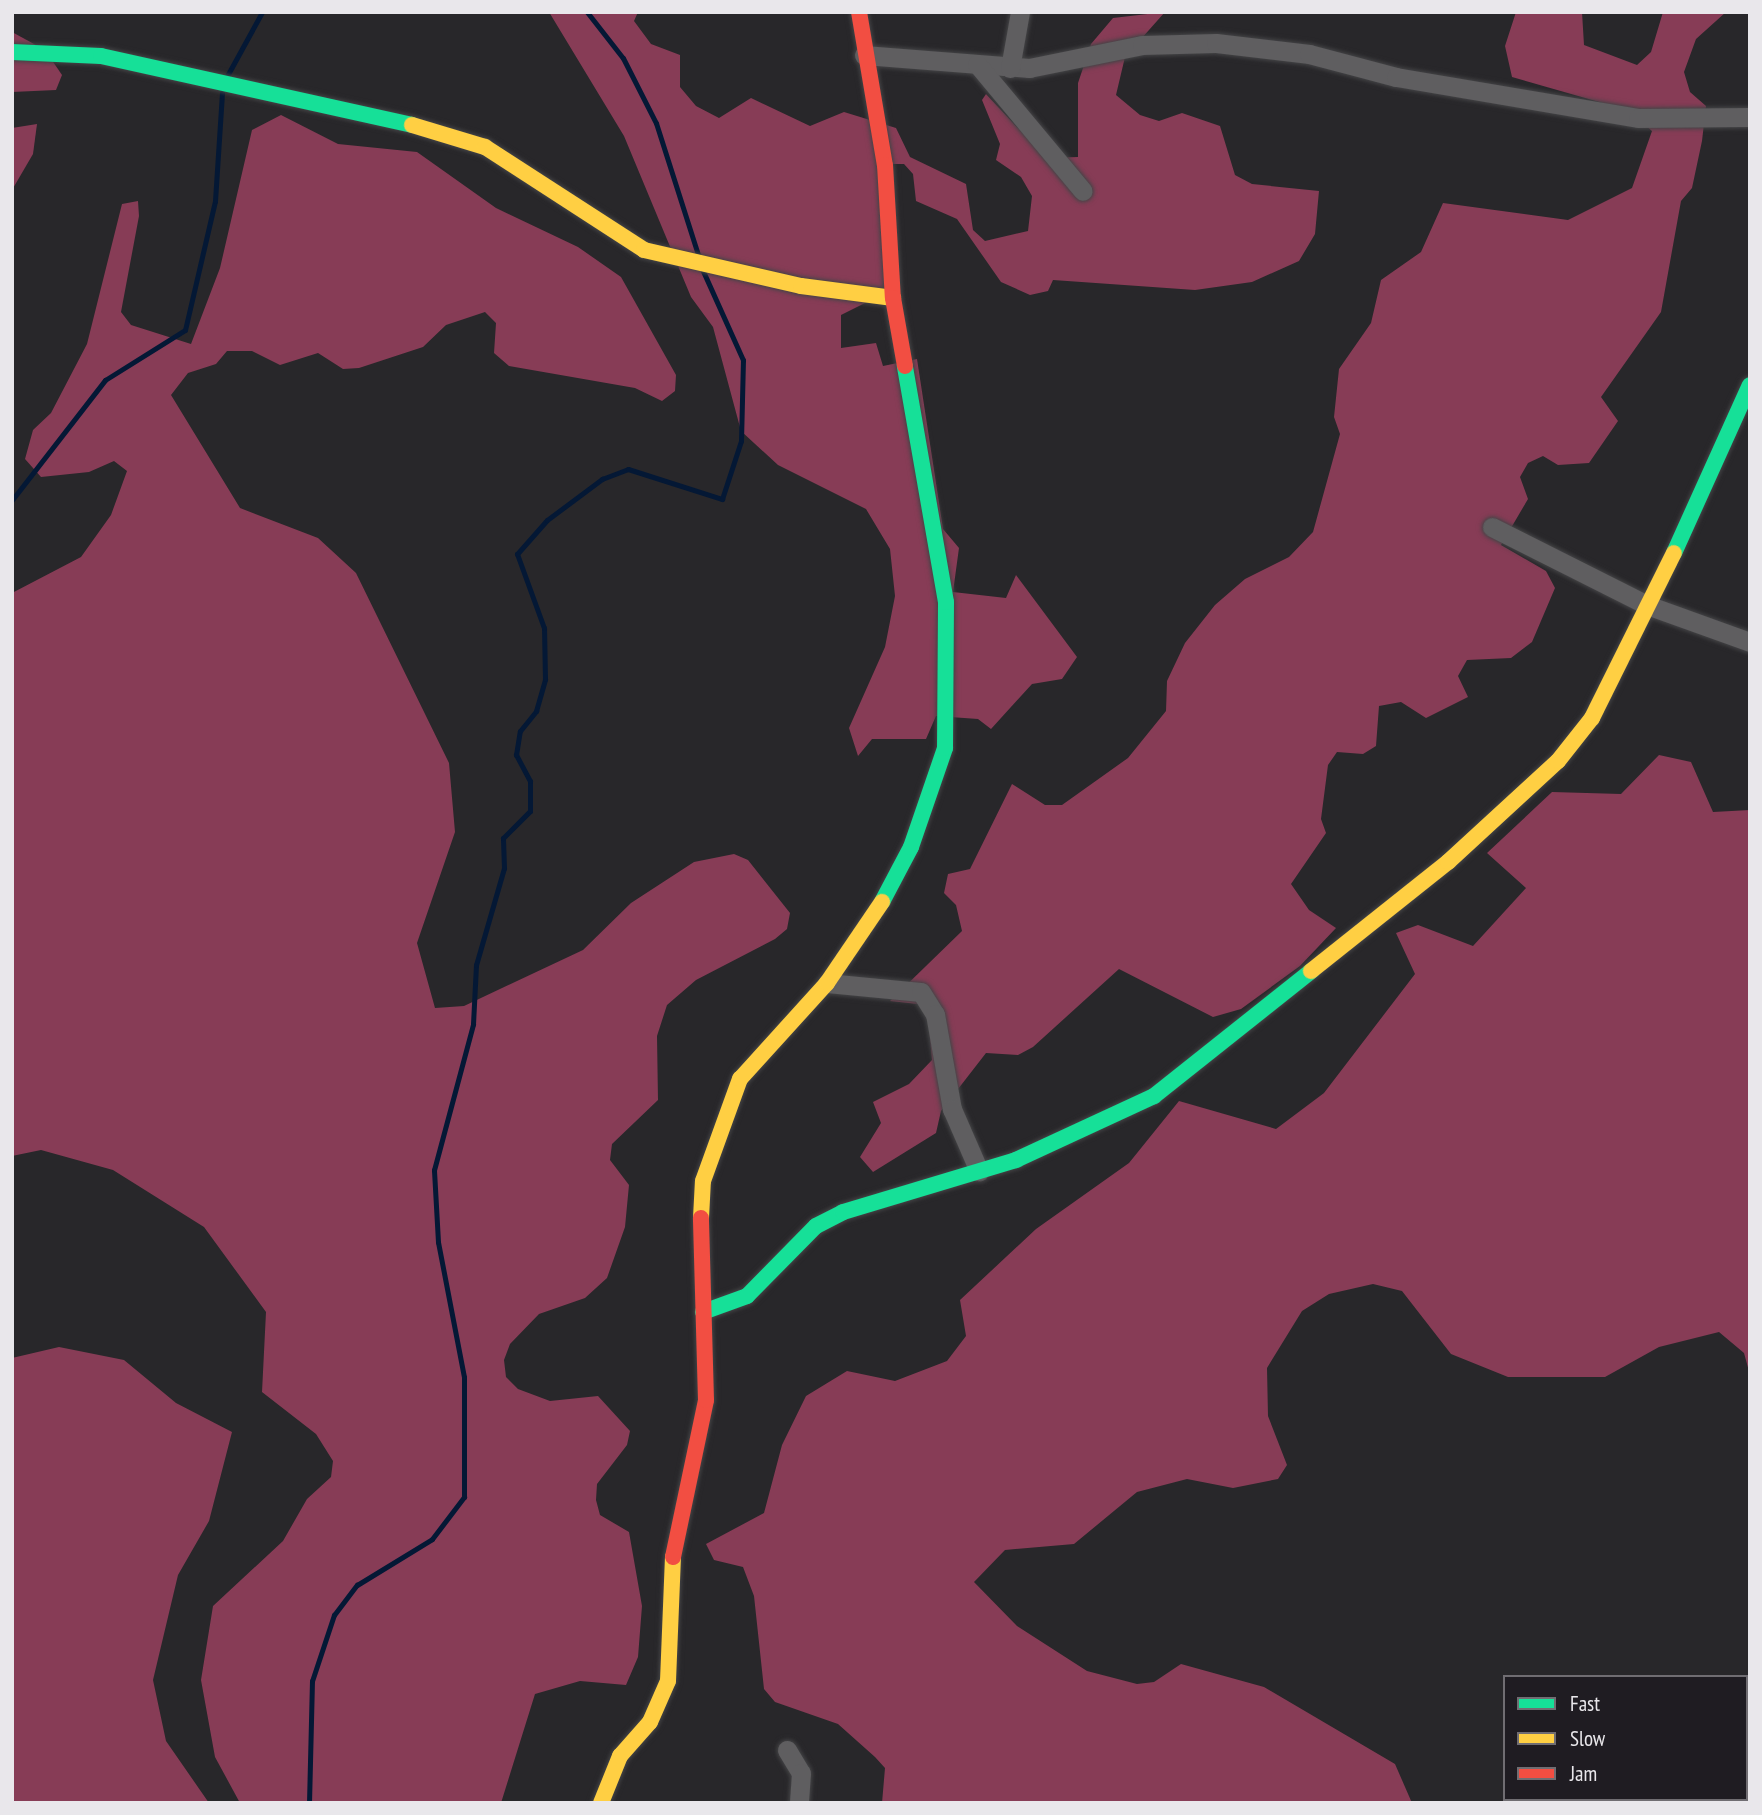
<!DOCTYPE html>
<style>
body{margin:0}
#map{position:relative;width:1762px;height:1815px;overflow:hidden;background:#28272a;font-family:"PT Sans Narrow",sans-serif}
div>[style]{position:absolute}
.forest>*{inset:0;background:#873c56}
.stream>*{height:5px;margin:-2.5px;padding:0 2.5px;transform-origin:2.5px;border-radius:2.5px;background:#041835}
.roads{filter:drop-shadow(0 0 2px #444446) drop-shadow(0 0 2px #444446)}
.street>*{height:19px;margin:-9.5px;padding:0 9.5px;transform-origin:9.5px;border-radius:9.5px;background:#5f5e60}
.fast>*{height:16px;margin:-8px;padding:0 8px;transform-origin:8px;border-radius:8px;background:#16e098}
.slow>*{height:16px;margin:-8px;padding:0 8px;transform-origin:8px;border-radius:8px;background:#ffcf43}
.jam>*{height:16px;margin:-8px;padding:0 8px;transform-origin:8px;border-radius:8px;background:#f24e42}
span{translate:-50% -50%;white-space:nowrap;text-align:center;line-height:1.15;-webkit-text-stroke:5px #1f1c22;paint-order:stroke}
.frame{position:absolute;inset:0;border:14px solid #e9e7eb;pointer-events:none}
.legend{position:absolute;left:1503px;top:1675px;width:245px;height:126px;box-sizing:border-box;background:#1f1c22;border:2px solid #706d72;margin:0;padding:9px 12px;list-style:none;font-size:21px;color:#e9e7eb}
.legend li{display:flex;align-items:center;gap:14px;height:35px}
.legend b{width:35px;border:2px solid #706d72}
</style>
<div id="map">
<div class="forest">
<i style="clip-path:polygon(549px 12px,638px 12px,634px 21px,651px 44px,680px 55px,680px 87px,696px 106px,719px 118px,751px 98px,810px 126px,844px 112px,896px 128px,910px 157px,966px 184px,973px 230px,985px 241px,1028px 231px,1032px 196px,1021px 177px,996px 160px,1000px 144px,982px 100px,986px 94px,1046px 158px,1078px 157px,1078px 83px,1091px 44px,1113px 18px,1165px 12px,1125px 57px,1116px 95px,1140px 115px,1159px 121px,1182px 113px,1220px 126px,1235px 175px,1252px 184px,1319px 191px,1315px 234px,1299px 261px,1252px 282px,1195px 290px,1053px 280px,1048px 291px,1030px 295px,1001px 282px,957px 219px,916px 201px,913px 174px,904px 164px,892px 164px,899px 286px,841px 315px,841px 348px,876px 343px,883px 366px,917px 359px,943px 529px,959px 548px,953px 592px,1006px 598px,1016px 575px,1077px 657px,1062px 679px,1032px 684px,991px 729px,978px 719px,936px 716px,926px 739px,872px 739px,858px 756px,849px 728px,885px 647px,895px 596px,890px 549px,866px 509px,778px 465px,741px 431px,713px 327px,691px 297px,624px 136px)"></i>
<i style="clip-path:polygon(1516px 12px,1582px 12px,1584px 45px,1637px 65px,1651px 52px,1663px 12px,1726px 12px,1696px 39px,1684px 72px,1690px 92px,1706px 106px,1702px 141px,1692px 188px,1681px 201px,1661px 312px,1601px 397px,1618px 421px,1589px 463px,1558px 465px,1543px 456px,1528px 463px,1520px 477px,1528px 499px,1501px 545px,1546px 571px,1555px 588px,1532px 642px,1511px 658px,1467px 660px,1458px 676px,1468px 697px,1426px 718px,1401px 702px,1379px 706px,1376px 746px,1363px 754px,1337px 752px,1328px 765px,1321px 819px,1326px 833px,1291px 884px,1309px 910px,1336px 928px,1300px 966px,1241px 1009px,1213px 1017px,1119px 969px,1033px 1047px,1018px 1055px,986px 1053px,941px 1111px,936px 1133px,873px 1172px,860px 1157px,881px 1123px,873px 1102px,909px 1084px,932px 1060px,927px 1005px,890px 1001px,962px 931px,956px 905px,944px 893px,948px 874px,970px 869px,1012px 784px,1045px 805px,1062px 805px,1128px 758px,1166px 711px,1167px 681px,1185px 643px,1215px 605px,1245px 579px,1289px 557px,1313px 532px,1340px 434px,1334px 417px,1339px 369px,1371px 323px,1381px 280px,1421px 252px,1443px 203px,1568px 220px,1632px 188px,1652px 131px,1627px 110px,1512px 77px,1505px 46px)"></i>
<i style="clip-path:polygon(12px 32px,45px 50px,62px 75px,56px 90px,12px 92px)"></i>
<i style="clip-path:polygon(281px 115px,338px 144px,417px 152px,496px 208px,578px 247px,621px 277px,676px 375px,675px 391px,662px 401px,635px 388px,509px 366px,494px 353px,496px 323px,485px 312px,446px 325px,423px 347px,359px 368px,343px 369px,318px 353px,280px 365px,252px 351px,227px 351px,216px 364px,188px 373px,171px 395px,240px 508px,318px 538px,356px 573px,449px 763px,455px 832px,417px 943px,435px 1008px,464px 1006px,583px 950px,631px 903px,694px 862px,734px 854px,748px 860px,790px 913px,787px 929px,775px 939px,696px 980px,667px 1005px,657px 1036px,658px 1100px,612px 1144px,610px 1160px,629px 1185px,625px 1227px,607px 1278px,585px 1298px,539px 1314px,510px 1344px,504px 1360px,506px 1377px,518px 1389px,550px 1401px,598px 1396px,630px 1431px,627px 1445px,597px 1484px,596px 1500px,600px 1515px,629px 1532px,642px 1606px,638px 1657px,626px 1685px,580px 1681px,535px 1694px,501px 1803px,240px 1803px,215px 1757px,201px 1680px,213px 1606px,283px 1541px,307px 1499px,331px 1477px,333px 1461px,316px 1434px,262px 1392px,266px 1312px,204px 1227px,113px 1170px,41px 1150px,12px 1156px,12px 593px,81px 557px,111px 515px,127px 471px,114px 461px,89px 472px,41px 477px,25px 459px,33px 430px,51px 413px,87px 344px,122px 204px,138px 201px,139px 216px,121px 312px,131px 325px,191px 344px,220px 268px,252px 130px)"></i>
<i style="clip-path:polygon(37px 124px,33px 154px,12px 190px,12px 128px)"></i>
<i style="clip-path:polygon(1659px 755px,1691px 762px,1713px 812px,1750px 810px,1750px 1375px,1744px 1353px,1719px 1332px,1659px 1347px,1605px 1377px,1508px 1377px,1451px 1354px,1402px 1291px,1373px 1284px,1329px 1294px,1302px 1311px,1267px 1368px,1268px 1416px,1287px 1465px,1278px 1479px,1233px 1488px,1187px 1479px,1137px 1492px,1074px 1544px,1005px 1550px,974px 1582px,1017px 1626px,1087px 1671px,1137px 1684px,1154px 1682px,1181px 1664px,1264px 1687px,1395px 1764px,1412px 1803px,882px 1803px,885px 1768px,875px 1757px,838px 1724px,775px 1702px,764px 1689px,754px 1596px,743px 1567px,714px 1560px,706px 1544px,764px 1513px,782px 1445px,806px 1396px,847px 1371px,895px 1381px,947px 1361px,966px 1336px,960px 1300px,1036px 1229px,1129px 1163px,1179px 1101px,1276px 1129px,1324px 1093px,1415px 974px,1396px 933px,1418px 925px,1473px 946px,1526px 888px,1487px 853px,1552px 792px,1621px 794px)"></i>
<i style="clip-path:polygon(59px 1347px,124px 1360px,176px 1403px,232px 1432px,209px 1521px,178px 1575px,153px 1680px,166px 1741px,209px 1803px,12px 1803px,12px 1358px)"></i>
</div>
<div class="stream">
<i style="left:587px;top:12px;width:58px;rotate:52deg"></i>
<i style="left:623px;top:58px;width:73px;rotate:63.1deg"></i>
<i style="left:656px;top:123px;width:139px;rotate:72.3deg"></i>
<i style="left:227px;top:76px;width:73px;rotate:-61.3deg"></i>
<i style="left:12px;top:500px;width:152px;rotate:-52.2deg"></i>
<i style="left:105px;top:380px;width:94px;rotate:-32deg"></i>
<i style="left:185px;top:330px;width:132px;rotate:-76.9deg"></i>
<i style="left:215px;top:201px;width:109px;rotate:-86.3deg"></i>
<i style="left:309px;top:1803px;width:122px;rotate:-88.6deg"></i>
<i style="left:312px;top:1681px;width:70px;rotate:-71.6deg"></i>
<i style="left:334px;top:1615px;width:38px;rotate:-53deg"></i>
<i style="left:357px;top:1585px;width:88px;rotate:-31.5deg"></i>
<i style="left:432px;top:1539px;width:53px;rotate:-52.7deg"></i>
<i style="left:464px;top:1497px;width:120px;rotate:-90deg"></i>
<i style="left:464px;top:1377px;width:137px;rotate:-100.9deg"></i>
<i style="left:438px;top:1242px;width:72px;rotate:-93.2deg"></i>
<i style="left:434px;top:1170px;width:151px;rotate:-75deg"></i>
<i style="left:473px;top:1024px;width:59px;rotate:-87.1deg"></i>
<i style="left:476px;top:965px;width:101px;rotate:-73.9deg"></i>
<i style="left:504px;top:868px;width:30px;rotate:-92deg"></i>
<i style="left:503px;top:838px;width:38px;rotate:-45deg"></i>
<i style="left:530px;top:811px;width:30px;rotate:-90deg"></i>
<i style="left:530px;top:781px;width:30px;rotate:-118deg"></i>
<i style="left:516px;top:755px;width:24px;rotate:-81deg"></i>
<i style="left:520px;top:731px;width:26px;rotate:-51deg"></i>
<i style="left:536px;top:711px;width:33px;rotate:-74deg"></i>
<i style="left:545px;top:679px;width:51px;rotate:-91.1deg"></i>
<i style="left:544px;top:628px;width:79px;rotate:-110deg"></i>
<i style="left:517px;top:554px;width:45px;rotate:-48.6deg"></i>
<i style="left:547px;top:520px;width:69px;rotate:-36.7deg"></i>
<i style="left:602px;top:479px;width:28px;rotate:-21deg"></i>
<i style="left:628px;top:469px;width:99px;rotate:17.7deg"></i>
<i style="left:722px;top:499px;width:61px;rotate:-71.9deg"></i>
<i style="left:741px;top:441px;width:81px;rotate:-88.6deg"></i>
<i style="left:743px;top:360px;width:98px;rotate:-114.2deg"></i>
<i style="left:1733px;top:1803px;width:14px;rotate:-17deg"></i>
</div>
<div class="roads">
<div class="street">
<i style="left:864px;top:55px;width:166px;rotate:4.5deg"></i>
<i style="left:1029px;top:68px;width:115px;rotate:-11.5deg"></i>
<i style="left:1142px;top:45px;width:74px;rotate:-1.5deg"></i>
<i style="left:1216px;top:43px;width:94px;rotate:6.7deg"></i>
<i style="left:1309px;top:54px;width:90px;rotate:14.8deg"></i>
<i style="left:1396px;top:77px;width:245px;rotate:9.6deg"></i>
<i style="left:1638px;top:118px;width:112px;rotate:-0.5deg"></i>
<i style="left:977px;top:64px;width:165px;rotate:50.2deg"></i>
<i style="left:1010px;top:68px;width:57px;rotate:-79.9deg"></i>
<i style="left:1492px;top:527px;width:174px;rotate:26.7deg"></i>
<i style="left:1647px;top:605px;width:109px;rotate:19.8deg"></i>
<i style="left:827px;top:983px;width:94px;rotate:5.5deg"></i>
<i style="left:921px;top:992px;width:26px;rotate:58deg"></i>
<i style="left:935px;top:1014px;width:97px;rotate:79.9deg"></i>
<i style="left:952px;top:1109px;width:68px;rotate:66.5deg"></i>
<i style="left:787px;top:1750px;width:27px;rotate:59deg"></i>
<i style="left:801px;top:1773px;width:30px;rotate:94deg"></i>
</div>
<div class="fast">
<i style="left:12px;top:52px;width:89px;rotate:2.6deg"></i>
<i style="left:101px;top:56px;width:319px;rotate:12.5deg"></i>
<i style="left:1674px;top:553px;width:184px;rotate:-65.7deg"></i>
<i style="left:882px;top:902px;width:62px;rotate:-62.2deg"></i>
<i style="left:911px;top:847px;width:105px;rotate:-71deg"></i>
<i style="left:945px;top:748px;width:146px;rotate:-89.6deg"></i>
<i style="left:946px;top:602px;width:240px;rotate:-99.9deg"></i>
<i style="left:703px;top:1312px;width:47px;rotate:-20deg"></i>
<i style="left:747px;top:1296px;width:98px;rotate:-45.4deg"></i>
<i style="left:816px;top:1226px;width:30px;rotate:-27deg"></i>
<i style="left:843px;top:1212px;width:181px;rotate:-16.7deg"></i>
<i style="left:1016px;top:1160px;width:152px;rotate:-24.9deg"></i>
<i style="left:1154px;top:1096px;width:201px;rotate:-38.5deg"></i>
</div>
<div class="slow">
<i style="left:412px;top:125px;width:76px;rotate:16.8deg"></i>
<i style="left:485px;top:147px;width:189px;rotate:32.9deg"></i>
<i style="left:644px;top:250px;width:161px;rotate:12.9deg"></i>
<i style="left:801px;top:286px;width:93px;rotate:7.4deg"></i>
<i style="left:1311px;top:971px;width:175px;rotate:-38.5deg"></i>
<i style="left:1448px;top:862px;width:149px;rotate:-42.6deg"></i>
<i style="left:1558px;top:761px;width:55px;rotate:-51.7deg"></i>
<i style="left:1592px;top:718px;width:184px;rotate:-63.6deg"></i>
<i style="left:701px;top:1218px;width:37px;rotate:-87deg"></i>
<i style="left:703px;top:1181px;width:109px;rotate:-70.1deg"></i>
<i style="left:740px;top:1079px;width:130px;rotate:-47.8deg"></i>
<i style="left:827px;top:983px;width:98px;rotate:-55.8deg"></i>
<i style="left:601px;top:1803px;width:51px;rotate:-68deg"></i>
<i style="left:620px;top:1756px;width:45px;rotate:-48.6deg"></i>
<i style="left:650px;top:1722px;width:45px;rotate:-66.3deg"></i>
<i style="left:668px;top:1681px;width:124px;rotate:-87.7deg"></i>
</div>
<div class="jam">
<i style="left:859px;top:12px;width:155px;rotate:80.4deg"></i>
<i style="left:885px;top:165px;width:133px;rotate:86.6deg"></i>
<i style="left:893px;top:298px;width:69px;rotate:80deg"></i>
<i style="left:673px;top:1557px;width:160px;rotate:-78.1deg"></i>
<i style="left:706px;top:1400px;width:182px;rotate:-91.6deg"></i>
</div>
</div>
<div class="frame"></div>
<ul class="legend">
<li><b style="height:9px;background:#16e098"></b>Fast</li>
<li><b style="height:9px;background:#ffcf43"></b>Slow</li>
<li><b style="height:9px;background:#f24e42"></b>Jam</li>
</ul>
</div>
